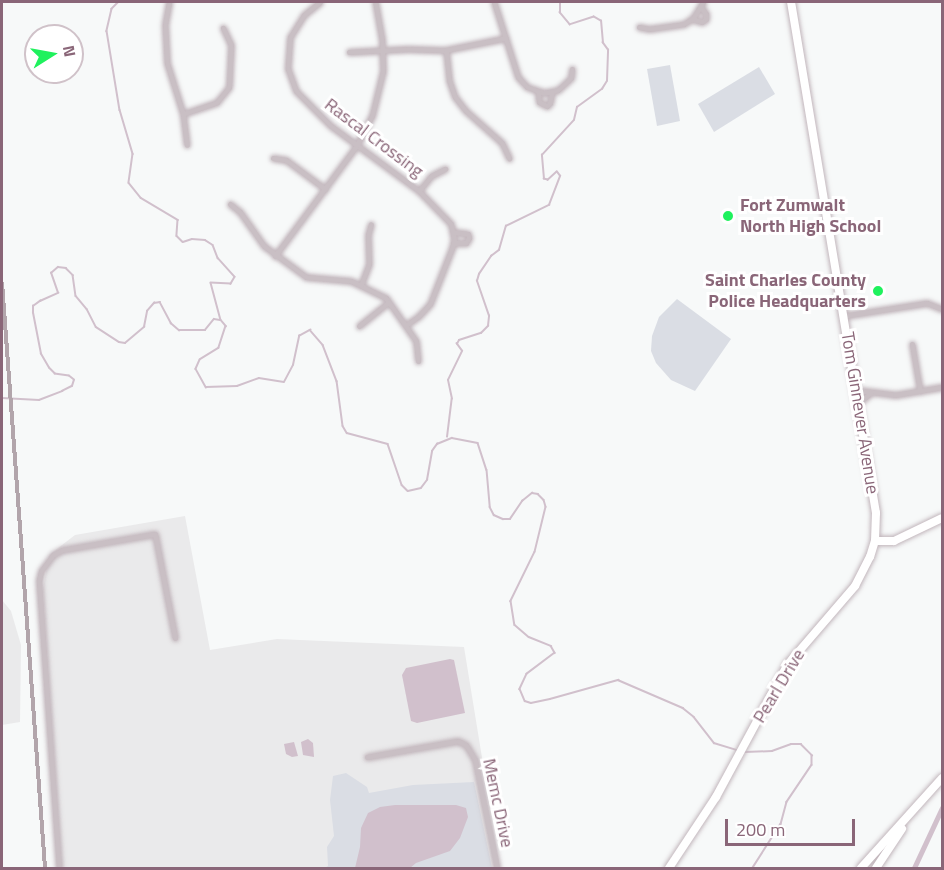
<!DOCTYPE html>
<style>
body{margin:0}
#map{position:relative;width:944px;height:870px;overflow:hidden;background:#f7f9f9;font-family:"Titillium Web",sans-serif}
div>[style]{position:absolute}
.built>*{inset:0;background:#eaeaeb}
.green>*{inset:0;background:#dadde4}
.water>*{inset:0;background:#d1c0cc}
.stream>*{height:1.5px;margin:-0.75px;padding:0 0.75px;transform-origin:0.75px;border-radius:0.75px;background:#d1c0cc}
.canal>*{height:4.5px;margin:-2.25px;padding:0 2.25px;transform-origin:2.25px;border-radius:2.25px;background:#d1c0cc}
.roads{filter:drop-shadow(0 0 2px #c2b6bc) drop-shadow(0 0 2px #c2b6bc)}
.street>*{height:5px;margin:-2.5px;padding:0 2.5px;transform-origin:2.5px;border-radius:2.5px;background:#c9bfc4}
.secondary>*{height:8px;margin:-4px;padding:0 4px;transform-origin:4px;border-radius:4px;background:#fff}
.primary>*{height:8px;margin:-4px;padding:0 4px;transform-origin:4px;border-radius:4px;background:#fff}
.rail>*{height:4px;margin-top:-2px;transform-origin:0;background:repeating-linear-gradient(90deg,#fff 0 4.5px,#b2a5ab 0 9px);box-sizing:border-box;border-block:2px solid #b2a5ab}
.dots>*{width:16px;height:16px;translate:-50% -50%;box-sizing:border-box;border:3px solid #fff;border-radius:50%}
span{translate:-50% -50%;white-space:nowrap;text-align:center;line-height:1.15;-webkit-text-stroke:6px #fff;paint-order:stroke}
.street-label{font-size:18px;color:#8a6678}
.poi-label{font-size:18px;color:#8a6678;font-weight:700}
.left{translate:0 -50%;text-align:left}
.right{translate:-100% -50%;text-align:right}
.frame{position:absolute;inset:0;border:3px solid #8a6678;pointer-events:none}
.north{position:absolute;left:24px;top:24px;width:60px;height:60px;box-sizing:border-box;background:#fff;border:2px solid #d0c2c9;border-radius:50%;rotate:79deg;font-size:16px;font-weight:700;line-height:24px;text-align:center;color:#8a6678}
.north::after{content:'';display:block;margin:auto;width:21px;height:27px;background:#1ff15d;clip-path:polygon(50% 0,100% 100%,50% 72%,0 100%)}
.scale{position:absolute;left:725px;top:819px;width:130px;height:27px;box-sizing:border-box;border:3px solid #8a6678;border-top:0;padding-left:8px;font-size:18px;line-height:21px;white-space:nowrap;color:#8a6678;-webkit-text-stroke:4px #fff;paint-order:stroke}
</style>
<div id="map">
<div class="built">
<i style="clip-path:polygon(185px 516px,210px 650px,277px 639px,464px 647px,500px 868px,62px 868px,43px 589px,49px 555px,75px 535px)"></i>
<i style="clip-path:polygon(2px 600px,11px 611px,21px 645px,20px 722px,2px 725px)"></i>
</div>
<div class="green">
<i style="clip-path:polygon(670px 65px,680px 121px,657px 126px,647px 69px)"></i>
<i style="clip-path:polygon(759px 67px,775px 94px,714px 132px,698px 104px)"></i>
<i style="clip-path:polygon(677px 299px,731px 339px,695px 391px,671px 380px,656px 363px,651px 351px,652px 336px,659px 317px)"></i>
<i style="clip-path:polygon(346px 773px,367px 787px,369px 793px,413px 785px,474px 782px,492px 868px,325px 868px,328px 866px,327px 847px,334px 836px,330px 800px,333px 776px)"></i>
</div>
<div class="water">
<i style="clip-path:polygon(450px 659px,454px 660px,465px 713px,417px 723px,411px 721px,402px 675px,406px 668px)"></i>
<i style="clip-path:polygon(308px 739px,313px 743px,314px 757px,303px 755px,301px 742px)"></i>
<i style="clip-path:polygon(294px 742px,298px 756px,292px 757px,286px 754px,284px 744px)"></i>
<i style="clip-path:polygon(395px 805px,456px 805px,466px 808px,468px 817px,460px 838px,450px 851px,416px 863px,410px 868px,355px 868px,360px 847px,361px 828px,368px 813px,380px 807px)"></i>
</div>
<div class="stream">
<i style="left:119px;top:2px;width:10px;rotate:135deg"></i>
<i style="left:112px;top:9px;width:23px;rotate:103deg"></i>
<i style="left:107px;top:31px;width:80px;rotate:80.7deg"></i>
<i style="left:120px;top:110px;width:46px;rotate:73.5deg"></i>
<i style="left:133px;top:154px;width:29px;rotate:98deg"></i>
<i style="left:129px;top:183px;width:19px;rotate:51deg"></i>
<i style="left:141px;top:198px;width:43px;rotate:30.7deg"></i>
<i style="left:178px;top:220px;width:16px;rotate:94deg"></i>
<i style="left:177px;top:236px;width:8px;rotate:45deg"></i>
<i style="left:183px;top:242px;width:9px;rotate:-18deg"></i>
<i style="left:192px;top:239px;width:13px;rotate:4deg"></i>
<i style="left:205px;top:240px;width:9px;rotate:32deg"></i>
<i style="left:213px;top:245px;width:14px;rotate:69deg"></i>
<i style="left:218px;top:258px;width:25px;rotate:48deg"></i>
<i style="left:235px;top:277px;width:8px;rotate:120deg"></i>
<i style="left:231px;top:284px;width:20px;rotate:-177deg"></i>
<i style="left:211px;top:283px;width:38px;rotate:75deg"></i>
<i style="left:221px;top:320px;width:8px;rotate:50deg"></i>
<i style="left:226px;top:326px;width:23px;rotate:108deg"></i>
<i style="left:219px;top:348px;width:22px;rotate:148deg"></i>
<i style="left:200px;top:360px;width:10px;rotate:114deg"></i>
<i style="left:196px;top:369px;width:21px;rotate:61deg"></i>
<i style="left:206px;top:387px;width:31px;rotate:-2deg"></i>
<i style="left:237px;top:386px;width:23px;rotate:-20deg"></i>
<i style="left:259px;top:378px;width:25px;rotate:9deg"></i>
<i style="left:284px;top:382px;width:19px;rotate:-62deg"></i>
<i style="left:293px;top:365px;width:30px;rotate:-78deg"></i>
<i style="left:299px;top:336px;width:13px;rotate:-29deg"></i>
<i style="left:310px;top:330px;width:20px;rotate:49deg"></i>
<i style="left:323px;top:345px;width:39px;rotate:69deg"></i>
<i style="left:337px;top:381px;width:45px;rotate:82.4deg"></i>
<i style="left:343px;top:426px;width:8px;rotate:60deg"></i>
<i style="left:347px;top:433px;width:42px;rotate:15deg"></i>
<i style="left:388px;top:444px;width:43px;rotate:71.1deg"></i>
<i style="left:402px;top:485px;width:8px;rotate:45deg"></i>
<i style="left:408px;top:491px;width:13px;rotate:-13deg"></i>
<i style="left:421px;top:488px;width:10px;rotate:-53deg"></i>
<i style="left:427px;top:480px;width:29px;rotate:-80deg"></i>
<i style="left:432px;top:451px;width:9px;rotate:-54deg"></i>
<i style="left:437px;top:444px;width:16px;rotate:-22deg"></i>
<i style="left:452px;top:438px;width:26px;rotate:11deg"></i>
<i style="left:478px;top:443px;width:28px;rotate:72deg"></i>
<i style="left:487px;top:470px;width:37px;rotate:85deg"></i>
<i style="left:490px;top:507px;width:9px;rotate:63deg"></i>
<i style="left:494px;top:515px;width:10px;rotate:24deg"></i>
<i style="left:503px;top:519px;width:7px"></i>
<i style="left:510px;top:519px;width:22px;rotate:-56deg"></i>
<i style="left:522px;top:501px;width:13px;rotate:-39deg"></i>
<i style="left:532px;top:493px;width:6px;rotate:9deg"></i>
<i style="left:538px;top:494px;width:8px;rotate:45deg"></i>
<i style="left:544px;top:500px;width:7px;rotate:74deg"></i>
<i style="left:546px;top:507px;width:46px;rotate:103.7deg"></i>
<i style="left:535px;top:552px;width:55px;rotate:116.1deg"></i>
<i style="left:511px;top:601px;width:24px;rotate:81deg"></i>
<i style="left:515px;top:625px;width:18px;rotate:41deg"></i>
<i style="left:529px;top:637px;width:24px;rotate:22deg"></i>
<i style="left:551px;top:646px;width:8px;rotate:60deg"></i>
<i style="left:555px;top:653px;width:35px;rotate:143deg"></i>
<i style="left:527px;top:674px;width:17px;rotate:115deg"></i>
<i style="left:520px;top:689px;width:13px;rotate:67deg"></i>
<i style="left:525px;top:701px;width:6px;rotate:18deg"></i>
<i style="left:531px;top:703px;width:19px;rotate:-12deg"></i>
<i style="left:550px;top:699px;width:71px;rotate:-15.6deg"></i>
<i style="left:618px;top:680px;width:71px;rotate:23.3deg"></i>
<i style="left:683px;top:708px;width:14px;rotate:39deg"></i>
<i style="left:694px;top:717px;width:33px;rotate:52deg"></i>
<i style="left:714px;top:743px;width:24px;rotate:17deg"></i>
<i style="left:2px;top:398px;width:37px;rotate:3deg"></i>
<i style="left:39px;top:400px;width:25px;rotate:-21deg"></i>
<i style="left:62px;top:391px;width:11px;rotate:-27deg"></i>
<i style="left:72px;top:386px;width:6px;rotate:-72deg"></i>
<i style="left:74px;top:380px;width:6px;rotate:-141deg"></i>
<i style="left:69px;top:376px;width:14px;rotate:-172deg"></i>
<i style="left:55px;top:374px;width:8px;rotate:-135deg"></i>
<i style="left:49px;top:368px;width:16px;rotate:-120deg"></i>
<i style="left:41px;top:354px;width:42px;rotate:-101deg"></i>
<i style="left:33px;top:313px;width:7px;rotate:-90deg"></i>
<i style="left:33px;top:306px;width:9px;rotate:-36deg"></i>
<i style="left:40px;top:301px;width:20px;rotate:-24deg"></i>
<i style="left:58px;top:293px;width:21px;rotate:-109deg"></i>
<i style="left:51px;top:273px;width:9px;rotate:-41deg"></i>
<i style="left:58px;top:267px;width:8px;rotate:7deg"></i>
<i style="left:66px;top:268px;width:10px;rotate:45deg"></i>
<i style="left:73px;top:275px;width:21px;rotate:82deg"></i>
<i style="left:76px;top:296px;width:17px;rotate:50deg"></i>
<i style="left:87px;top:309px;width:20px;rotate:63deg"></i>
<i style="left:96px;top:327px;width:27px;rotate:33deg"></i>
<i style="left:119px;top:342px;width:6px;rotate:9deg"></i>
<i style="left:125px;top:343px;width:25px;rotate:-40deg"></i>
<i style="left:144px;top:327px;width:16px;rotate:-79deg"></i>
<i style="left:147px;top:311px;width:11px;rotate:-49deg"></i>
<i style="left:154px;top:303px;width:6px;rotate:-9deg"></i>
<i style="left:160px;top:302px;width:24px;rotate:62deg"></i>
<i style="left:171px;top:323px;width:11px;rotate:41deg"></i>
<i style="left:179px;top:330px;width:26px"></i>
<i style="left:205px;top:330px;width:14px;rotate:-51deg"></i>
<i style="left:214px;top:319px;width:6px;rotate:9deg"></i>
<i style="left:447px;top:437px;width:38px;rotate:-83deg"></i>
<i style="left:452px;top:399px;width:19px;rotate:-102deg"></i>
<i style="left:448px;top:380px;width:32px;rotate:-64deg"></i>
<i style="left:462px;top:351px;width:9px;rotate:-126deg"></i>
<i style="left:457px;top:344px;width:4px;rotate:-63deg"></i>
<i style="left:459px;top:340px;width:23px;rotate:-18deg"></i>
<i style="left:481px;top:333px;width:10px;rotate:-45deg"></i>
<i style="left:488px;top:326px;width:10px;rotate:-84deg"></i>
<i style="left:489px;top:316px;width:37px;rotate:-109deg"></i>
<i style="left:477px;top:281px;width:7px;rotate:-74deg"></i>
<i style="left:479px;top:274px;width:22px;rotate:-56deg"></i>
<i style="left:491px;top:256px;width:10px;rotate:-37deg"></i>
<i style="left:499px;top:250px;width:25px;rotate:-74deg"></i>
<i style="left:506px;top:226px;width:48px;rotate:-26deg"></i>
<i style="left:549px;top:205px;width:31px;rotate:-69deg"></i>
<i style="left:560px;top:176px;width:5px;rotate:-127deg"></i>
<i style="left:557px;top:172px;width:12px;rotate:138deg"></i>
<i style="left:548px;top:180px;width:4px;rotate:-166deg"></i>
<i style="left:544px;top:179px;width:24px;rotate:-95deg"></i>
<i style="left:542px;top:155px;width:47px;rotate:-47.6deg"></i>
<i style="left:574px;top:120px;width:13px;rotate:-77deg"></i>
<i style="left:577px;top:107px;width:31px;rotate:-36deg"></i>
<i style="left:602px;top:89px;width:9px;rotate:-58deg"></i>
<i style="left:607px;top:81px;width:31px;rotate:-88deg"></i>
<i style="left:608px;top:50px;width:9px;rotate:-126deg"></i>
<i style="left:603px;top:43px;width:22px;rotate:-95deg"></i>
<i style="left:601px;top:21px;width:8px;rotate:-150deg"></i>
<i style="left:594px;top:17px;width:25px;rotate:162deg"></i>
<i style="left:570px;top:25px;width:16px;rotate:-130deg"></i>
<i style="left:560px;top:13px;width:11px;rotate:-90deg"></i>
<i style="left:745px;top:752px;width:27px;rotate:-2deg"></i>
<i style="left:772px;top:751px;width:20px;rotate:-20deg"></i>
<i style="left:791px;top:744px;width:10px"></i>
<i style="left:801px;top:744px;width:16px;rotate:45deg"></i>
<i style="left:812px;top:755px;width:10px;rotate:90deg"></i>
<i style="left:812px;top:765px;width:45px;rotate:124deg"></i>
<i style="left:787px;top:802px;width:23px;rotate:105deg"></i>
<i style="left:781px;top:824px;width:52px;rotate:122.5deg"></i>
</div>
<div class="canal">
<i style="left:914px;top:868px;width:66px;rotate:-65deg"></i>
</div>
<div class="roads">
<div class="street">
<i style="left:169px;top:2px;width:23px;rotate:100deg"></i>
<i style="left:165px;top:25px;width:38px;rotate:87deg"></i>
<i style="left:167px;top:63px;width:53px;rotate:72.6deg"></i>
<i style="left:183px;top:114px;width:31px;rotate:83deg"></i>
<i style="left:320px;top:2px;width:21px;rotate:141deg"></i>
<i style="left:304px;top:15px;width:26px;rotate:122deg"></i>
<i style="left:290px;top:37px;width:32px;rotate:94deg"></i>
<i style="left:288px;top:69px;width:23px;rotate:70deg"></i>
<i style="left:296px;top:91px;width:49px;rotate:45deg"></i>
<i style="left:331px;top:126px;width:109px;rotate:36.5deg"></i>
<i style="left:419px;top:191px;width:46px;rotate:45.9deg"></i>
<i style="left:451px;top:224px;width:16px;rotate:79deg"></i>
<i style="left:454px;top:240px;width:8px;rotate:104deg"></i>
<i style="left:452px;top:248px;width:60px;rotate:111.4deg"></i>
<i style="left:430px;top:304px;width:16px;rotate:133deg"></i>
<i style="left:419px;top:316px;width:16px;rotate:145deg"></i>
<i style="left:494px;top:2px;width:79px;rotate:72.3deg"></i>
<i style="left:518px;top:77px;width:13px;rotate:48deg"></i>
<i style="left:527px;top:87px;width:18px;rotate:19deg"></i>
<i style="left:544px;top:93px;width:14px;rotate:-12deg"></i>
<i style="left:558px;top:90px;width:18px;rotate:-43deg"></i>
<i style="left:571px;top:78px;width:9px;rotate:-84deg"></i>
<i style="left:692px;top:19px;width:10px;rotate:17deg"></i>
<i style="left:702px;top:22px;width:5px;rotate:-37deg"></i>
<i style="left:706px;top:19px;width:5px;rotate:-90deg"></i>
<i style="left:706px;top:14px;width:9px;rotate:-126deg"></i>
<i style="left:639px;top:27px;width:10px;rotate:11deg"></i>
<i style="left:649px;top:29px;width:35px;rotate:-8deg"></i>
<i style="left:684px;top:24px;width:11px;rotate:-34deg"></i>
<i style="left:693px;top:18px;width:19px;rotate:-58deg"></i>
<i style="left:446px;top:50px;width:30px;rotate:84deg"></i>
<i style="left:449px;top:80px;width:18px;rotate:71deg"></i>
<i style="left:455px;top:97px;width:18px;rotate:52deg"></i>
<i style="left:466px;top:111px;width:48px;rotate:41.6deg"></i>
<i style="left:502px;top:143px;width:17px;rotate:65deg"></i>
<i style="left:349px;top:52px;width:59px;rotate:-2.9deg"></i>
<i style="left:408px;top:49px;width:38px;rotate:2deg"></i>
<i style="left:446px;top:50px;width:61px;rotate:-11.3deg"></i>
<i style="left:538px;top:92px;width:10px;rotate:84deg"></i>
<i style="left:539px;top:102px;width:9px;rotate:27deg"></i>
<i style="left:547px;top:106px;width:4px;rotate:-45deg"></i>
<i style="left:550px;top:103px;width:11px;rotate:-80deg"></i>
<i style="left:183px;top:114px;width:36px;rotate:-19deg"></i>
<i style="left:217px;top:102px;width:19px;rotate:-51deg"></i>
<i style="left:229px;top:87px;width:42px;rotate:-87.3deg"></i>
<i style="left:231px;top:45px;width:19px;rotate:-115deg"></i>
<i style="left:273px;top:158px;width:13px;rotate:9deg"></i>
<i style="left:286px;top:160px;width:49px;rotate:36.6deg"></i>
<i style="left:419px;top:191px;width:19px;rotate:-51deg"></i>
<i style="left:431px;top:176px;width:16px;rotate:-27deg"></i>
<i style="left:230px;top:204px;width:13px;rotate:39deg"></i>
<i style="left:240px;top:212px;width:42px;rotate:54.8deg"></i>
<i style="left:264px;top:246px;width:52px;rotate:36.4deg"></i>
<i style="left:306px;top:277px;width:45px;rotate:5.1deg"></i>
<i style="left:351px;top:281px;width:39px;rotate:26deg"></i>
<i style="left:386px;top:298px;width:52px;rotate:55.1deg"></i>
<i style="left:416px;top:341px;width:20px;rotate:84deg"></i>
<i style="left:453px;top:232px;width:15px;rotate:8deg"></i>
<i style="left:468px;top:234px;width:4px;rotate:76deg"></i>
<i style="left:469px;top:238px;width:6px;rotate:121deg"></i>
<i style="left:466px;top:243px;width:13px;rotate:180deg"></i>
<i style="left:275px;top:256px;width:138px;rotate:-53.5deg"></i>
<i style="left:357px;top:145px;width:33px;rotate:-63deg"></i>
<i style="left:372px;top:116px;width:46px;rotate:-76.3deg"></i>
<i style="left:383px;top:71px;width:31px;rotate:-92deg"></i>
<i style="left:382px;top:40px;width:39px;rotate:-100deg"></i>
<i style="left:361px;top:285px;width:22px;rotate:-69deg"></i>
<i style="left:369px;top:264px;width:29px;rotate:-92deg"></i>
<i style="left:368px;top:235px;width:11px;rotate:-75deg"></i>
<i style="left:843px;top:316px;width:85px;rotate:-8.8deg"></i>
<i style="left:927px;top:303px;width:16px;rotate:22deg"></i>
<i style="left:359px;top:326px;width:38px;rotate:-39deg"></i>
<i style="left:912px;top:344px;width:48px;rotate:80.3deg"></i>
<i style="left:856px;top:390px;width:39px;rotate:7deg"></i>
<i style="left:895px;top:395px;width:48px;rotate:-9.7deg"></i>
<i style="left:858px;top:403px;width:16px;rotate:-38deg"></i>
<i style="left:367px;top:757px;width:92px;rotate:-10deg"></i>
<i style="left:458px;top:741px;width:9px;rotate:27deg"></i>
<i style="left:466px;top:745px;width:17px;rotate:59deg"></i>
<i style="left:475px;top:760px;width:110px;rotate:78.5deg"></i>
<i style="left:59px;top:868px;width:289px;rotate:-94deg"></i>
<i style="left:39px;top:580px;width:9px;rotate:-77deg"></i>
<i style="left:41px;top:571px;width:20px;rotate:-53deg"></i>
<i style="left:53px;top:555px;width:10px;rotate:-29deg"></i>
<i style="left:62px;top:550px;width:94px;rotate:-9.8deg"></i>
<i style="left:155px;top:534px;width:106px;rotate:79.1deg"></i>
</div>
<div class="secondary">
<i style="left:875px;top:541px;width:19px"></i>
<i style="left:894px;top:541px;width:53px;rotate:-25.6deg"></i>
<i style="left:669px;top:868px;width:85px;rotate:-56.5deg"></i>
<i style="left:716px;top:797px;width:151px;rotate:-61.6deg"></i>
<i style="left:788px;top:664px;width:103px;rotate:-49.3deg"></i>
<i style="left:855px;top:586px;width:33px;rotate:-63deg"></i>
<i style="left:870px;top:557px;width:17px;rotate:-73deg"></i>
<i style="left:875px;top:541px;width:28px;rotate:-88deg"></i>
<i style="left:876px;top:513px;width:518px;rotate:-99.44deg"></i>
</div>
<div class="primary">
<i style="left:861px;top:868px;width:121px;rotate:-48deg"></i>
<i style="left:876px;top:868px;width:47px;rotate:-56.3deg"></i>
</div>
</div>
<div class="rail">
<i style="left:2px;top:282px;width:588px;rotate:85.8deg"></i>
</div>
<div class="dots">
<i style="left:728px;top:216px;background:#1ff15d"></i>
<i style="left:878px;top:291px;background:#1ff15d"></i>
</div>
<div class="street-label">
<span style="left:374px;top:138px;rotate:37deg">Rascal Crossing</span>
<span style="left:860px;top:413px;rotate:81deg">Tom Ginnever Avenue</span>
<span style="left:779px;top:686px;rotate:-59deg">Pearl Drive</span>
<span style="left:498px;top:803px;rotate:78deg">Memc Drive</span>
</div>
<div class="poi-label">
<span class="left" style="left:740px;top:216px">Fort Zumwalt<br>North High School</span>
<span class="right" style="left:866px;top:291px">Saint Charles County<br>Police Headquarters</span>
</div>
<div class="frame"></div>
<div class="north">N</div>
<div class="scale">200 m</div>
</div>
